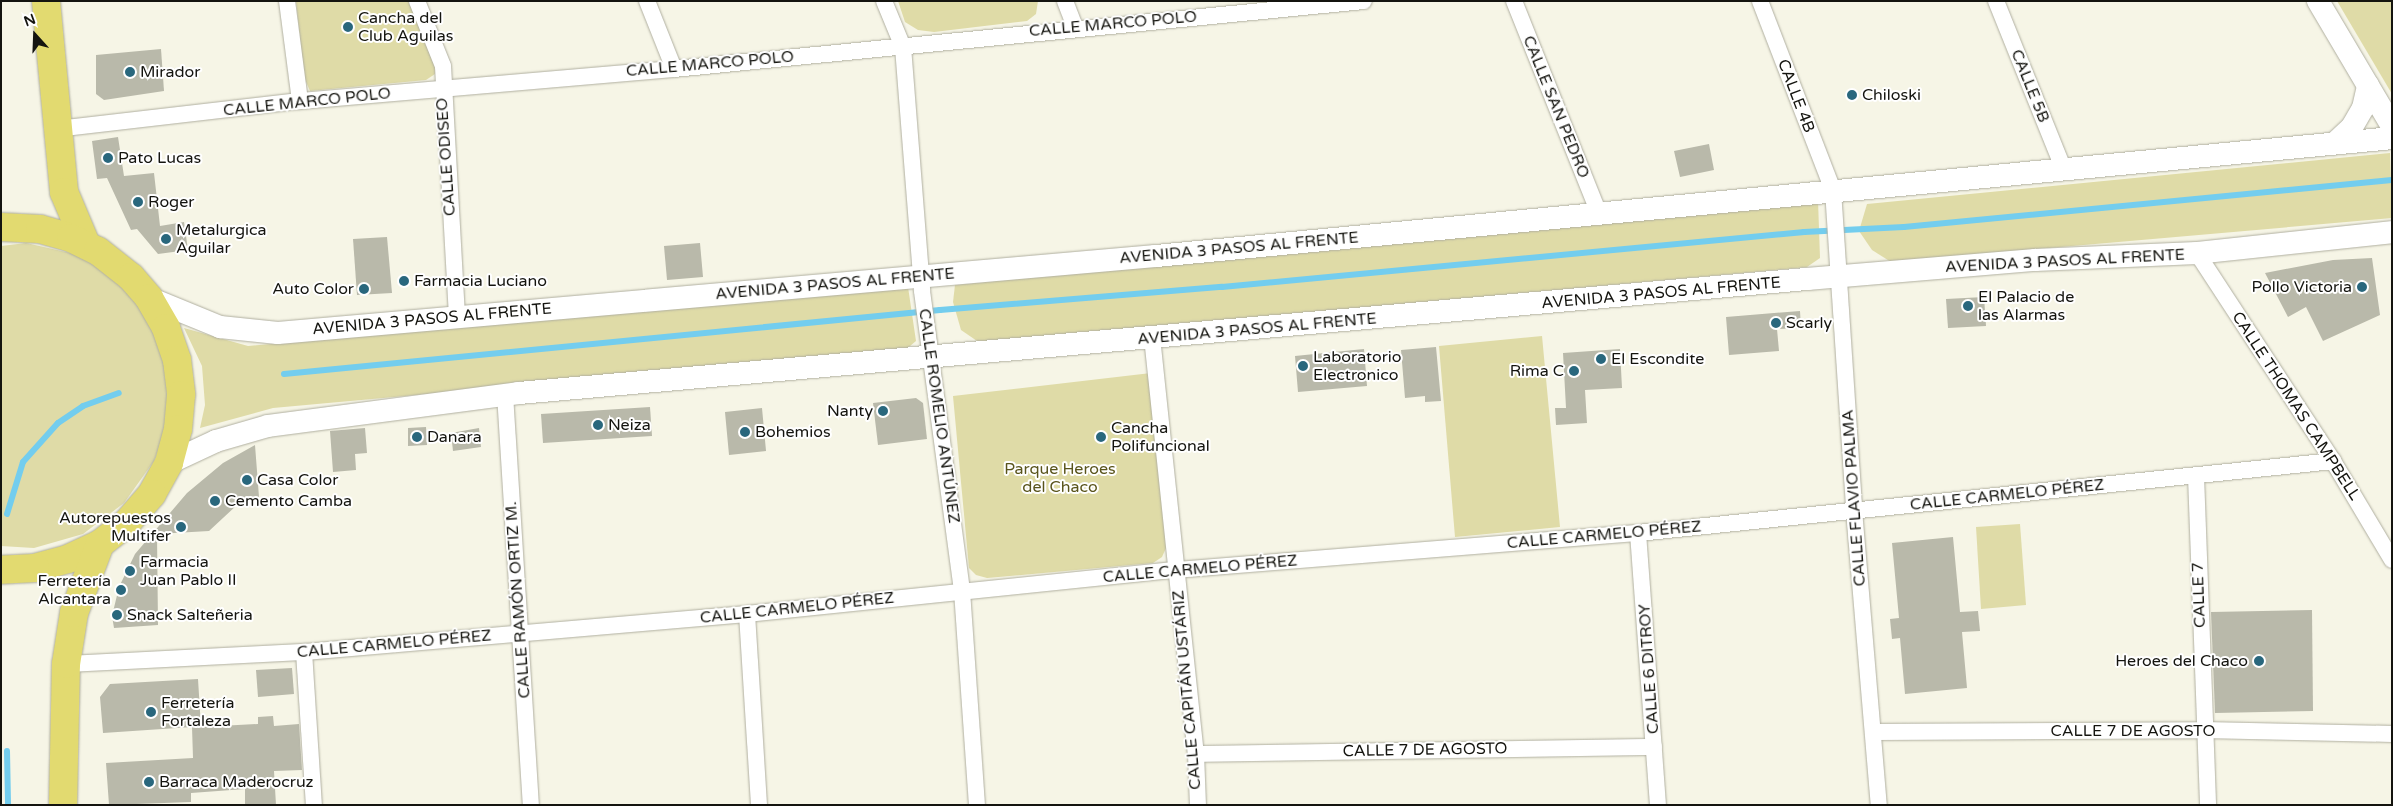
<!DOCTYPE html>
<meta charset="utf-8">
<style>
body{margin:0}
#map{position:relative;width:2393px;height:806px;overflow:hidden;background:#f6f5e6;font-family:"Varela Round",sans-serif}
div>[style]{position:absolute}
.green>*{inset:0;background:#dfdba7}
.stream>*{height:6px;margin:-3px;padding:0 3px;transform-origin:3px;border-radius:3px;background:#73cdee}
.building>*{inset:0;background:#b9b9aa}
.roads{filter:drop-shadow(0 0 1px #b0afa0) drop-shadow(0 0 1px #b0afa0)}
.minor>*{height:16px;margin:-8px;padding:0 8px;transform-origin:8px;border-radius:8px;background:#fff}
.secondary>*{height:22px;margin:-11px;padding:0 11px;transform-origin:11px;border-radius:11px;background:#fff}
.trunk>*{height:28px;margin:-14px;padding:0 14px;transform-origin:14px;border-radius:14px;background:#e2da70}
.dots>*{width:14px;height:14px;translate:-50% -50%;box-sizing:border-box;border:2px solid #fff;border-radius:50%}
span{translate:-50% -50%;white-space:nowrap;text-align:center;line-height:1.15;-webkit-text-stroke:4px #fff;paint-order:stroke}
.poi-label{font-size:16px;color:#14140f}
.left{translate:0 -50%;text-align:left}
.right{translate:-100% -50%;text-align:right}
.street-label{font-size:16px;color:#14140f}
.park-label{font-size:16px;color:#59541b}
.frame{position:absolute;inset:0;border:2px solid #14140f;pointer-events:none}
.north{position:absolute;left:10px;top:10px;width:50px;height:50px;-webkit-text-stroke:4px #fff;paint-order:stroke;rotate:340deg;font-size:14px;font-weight:700;line-height:20px;text-align:center;color:#14140f}
.north::after{content:'';display:block;margin:auto;width:18px;height:22px;background:#14140f;clip-path:polygon(50% 0,100% 100%,50% 72%,0 100%)}
</style>
<div id="map">
<div class="green">
<i style="clip-path:polygon(296px 1px,411px 1px,435px 63px,435px 74px,426px 80px,310px 91px,304px 77px)"></i>
<i style="clip-path:polygon(898px 1px,1038px 1px,1036px 14px,1027px 21px,934px 32px,918px 30px,905px 22px)"></i>
<i style="clip-path:polygon(2337px 1px,2392px 1px,2392px 94px)"></i>
<i style="clip-path:polygon(2390px 153px,2392px 218px,1891px 262px,1872px 250px,1859px 231px,1867px 204px)"></i>
<i style="clip-path:polygon(1818px 200px,1820px 258px,1807px 267px,980px 343px,961px 330px,953px 302px,955px 285px)"></i>
<i style="clip-path:polygon(26px 243px,75px 254px,119px 280px,151px 319px,168px 366px,170px 416px,154px 461px,124px 503px,83px 534px,34px 548px,1px 546px,1px 246px)"></i>
<i style="clip-path:polygon(908px 287px,916px 341px,904px 351px,273px 408px,200px 428px,205px 405px,202px 366px,184px 328px,248px 346px)"></i>
<i style="clip-path:polygon(1542px 336px,1560px 527px,1455px 537px,1439px 346px)"></i>
<i style="clip-path:polygon(1151px 373px,1166px 548px,1162px 557px,1153px 563px,987px 578px,976px 575px,969px 568px,953px 396px)"></i>
<i style="clip-path:polygon(2020px 524px,2026px 605px,1981px 609px,1976px 527px)"></i>
</div>
<div class="stream">
<i style="left:284px;top:374px;width:659px;rotate:-5.57deg"></i>
<i style="left:940px;top:310px;width:283px;rotate:-4.7deg"></i>
<i style="left:1222px;top:287px;width:585px;rotate:-5.4deg"></i>
<i style="left:1804px;top:232px;width:100px;rotate:-2.9deg"></i>
<i style="left:1904px;top:227px;width:490px;rotate:-5.5deg"></i>
<i style="left:7px;top:514px;width:54px;rotate:-72.9deg"></i>
<i style="left:23px;top:462px;width:52px;rotate:-48.1deg"></i>
<i style="left:58px;top:423px;width:30px;rotate:-34deg"></i>
<i style="left:83px;top:406px;width:38px;rotate:-20deg"></i>
<i style="left:7px;top:751px;width:54px;rotate:88.9deg"></i>
</div>
<div class="building">
<i style="clip-path:polygon(161px 49px,164px 91px,104px 100px,96px 94px,96px 55px)"></i>
<i style="clip-path:polygon(118px 137px,124px 176px,154px 173px,160px 226px,184px 222px,188px 250px,158px 254px,137px 229px,131px 230px,107px 178px,97px 179px,92px 141px)"></i>
<i style="clip-path:polygon(1709px 144px,1714px 170px,1680px 177px,1674px 151px)"></i>
<i style="clip-path:polygon(387px 237px,392px 293px,357px 295px,353px 239px)"></i>
<i style="clip-path:polygon(700px 243px,703px 277px,667px 280px,664px 246px)"></i>
<i style="clip-path:polygon(2372px 258px,2380px 315px,2323px 341px,2306px 307px,2288px 317px,2265px 273px,2333px 260px)"></i>
<i style="clip-path:polygon(1984px 297px,1986px 326px,1948px 328px,1946px 299px)"></i>
<i style="clip-path:polygon(1800px 311px,1801px 328px,1777px 329px,1779px 351px,1729px 355px,1726px 317px)"></i>
<i style="clip-path:polygon(1436px 347px,1441px 401px,1425px 402px,1425px 396px,1405px 398px,1401px 350px)"></i>
<i style="clip-path:polygon(1364px 349px,1367px 386px,1298px 392px,1295px 356px)"></i>
<i style="clip-path:polygon(1620px 349px,1622px 388px,1585px 390px,1587px 423px,1556px 425px,1555px 408px,1566px 408px,1563px 353px)"></i>
<i style="clip-path:polygon(916px 398px,923px 403px,927px 439px,878px 445px,873px 403px)"></i>
<i style="clip-path:polygon(650px 407px,652px 436px,543px 443px,541px 414px)"></i>
<i style="clip-path:polygon(762px 408px,766px 451px,729px 455px,725px 412px)"></i>
<i style="clip-path:polygon(426px 427px,427px 445px,408px 446px,408px 428px)"></i>
<i style="clip-path:polygon(365px 428px,367px 453px,355px 454px,356px 470px,333px 472px,330px 431px)"></i>
<i style="clip-path:polygon(479px 428px,481px 447px,453px 451px,451px 433px)"></i>
<i style="clip-path:polygon(255px 445px,259px 497px,237px 505px,209px 531px,157px 534px,158px 625px,114px 628px,112px 616px,119px 587px,135px 554px,187px 493px,223px 463px)"></i>
<i style="clip-path:polygon(1953px 537px,1960px 612px,1978px 611px,1980px 631px,1962px 632px,1967px 688px,1905px 694px,1900px 638px,1892px 639px,1890px 619px,1899px 618px,1892px 543px)"></i>
<i style="clip-path:polygon(2312px 610px,2313px 711px,2215px 713px,2211px 612px)"></i>
<i style="clip-path:polygon(292px 668px,294px 694px,258px 697px,256px 670px)"></i>
<i style="clip-path:polygon(198px 679px,201px 727px,258px 724px,258px 717px,273px 716px,274px 726px,299px 724px,302px 770px,274px 771px,276px 805px,245px 805px,245px 789px,191px 793px,191px 802px,109px 805px,106px 763px,193px 758px,192px 727px,103px 733px,100px 697px,110px 684px)"></i>
</div>
<div class="roads">
<div class="minor">
<i style="left:287px;top:1px;width:101px;rotate:82.6deg"></i>
<i style="left:417px;top:1px;width:70px;rotate:68.2deg"></i>
<i style="left:443px;top:66px;width:251px;rotate:86.8deg"></i>
<i style="left:647px;top:1px;width:73px;rotate:68.3deg"></i>
<i style="left:884px;top:1px;width:50px;rotate:67.6deg"></i>
<i style="left:903px;top:47px;width:245px;rotate:85.5deg"></i>
<i style="left:922px;top:291px;width:303px;rotate:82.4deg"></i>
<i style="left:962px;top:591px;width:215px;rotate:86deg"></i>
<i style="left:1065px;top:1px;width:28px;rotate:69deg"></i>
<i style="left:1514px;top:1px;width:228px;rotate:68.2deg"></i>
<i style="left:1760px;top:1px;width:203px;rotate:68.9deg"></i>
<i style="left:1833px;top:190px;width:321px;rotate:86.2deg"></i>
<i style="left:1854px;top:510px;width:296px;rotate:85.2deg"></i>
<i style="left:1996px;top:1px;width:182px;rotate:68.1deg"></i>
<i style="left:57px;top:129px;width:245px;rotate:-6.6deg"></i>
<i style="left:300px;top:101px;width:375px;rotate:-4.9deg"></i>
<i style="left:674px;top:69px;width:693px;rotate:-5.63deg"></i>
<i style="left:2197px;top:253px;width:249px;rotate:56.8deg"></i>
<i style="left:2333px;top:461px;width:115px;rotate:59.2deg"></i>
<i style="left:1152px;top:337px;width:419px;rotate:84deg"></i>
<i style="left:1196px;top:754px;width:51px;rotate:87.8deg"></i>
<i style="left:505px;top:394px;width:412px;rotate:86.4deg"></i>
<i style="left:2196px;top:476px;width:329px;rotate:87.9deg"></i>
<i style="left:1638px;top:533px;width:273px;rotate:85.8deg"></i>
<i style="left:747px;top:614px;width:191px;rotate:86.4deg"></i>
<i style="left:304px;top:652px;width:153px;rotate:86.3deg"></i>
<i style="left:66px;top:664px;width:238px;rotate:-2.9deg"></i>
<i style="left:304px;top:652px;width:445px;rotate:-4.9deg"></i>
<i style="left:747px;top:614px;width:431px;rotate:-5.9deg"></i>
<i style="left:1176px;top:570px;width:463px;rotate:-4.6deg"></i>
<i style="left:1638px;top:533px;width:699px;rotate:-5.91deg"></i>
<i style="left:1874px;top:732px;width:329px;rotate:-0.3deg"></i>
<i style="left:2203px;top:730px;width:189px;rotate:1.2deg"></i>
<i style="left:1196px;top:754px;width:458px;rotate:-0.9deg"></i>
</div>
<div class="secondary">
<i style="left:2318px;top:1px;width:145px;rotate:59.4deg"></i>
<i style="left:2336px;top:142px;width:22px;rotate:-43deg"></i>
<i style="left:2352px;top:127px;width:22px;rotate:-60deg"></i>
<i style="left:2363px;top:108px;width:23px;rotate:-77deg"></i>
<i style="left:149px;top:298px;width:77px;rotate:22.2deg"></i>
<i style="left:220px;top:327px;width:58px;rotate:5.9deg"></i>
<i style="left:278px;top:333px;width:881px;rotate:-5.01deg"></i>
<i style="left:1156px;top:256px;width:1242px;rotate:-5.45deg"></i>
<i style="left:169px;top:463px;width:52px;rotate:-25.1deg"></i>
<i style="left:216px;top:441px;width:54px;rotate:-16.1deg"></i>
<i style="left:268px;top:426px;width:253px;rotate:-7.5deg"></i>
<i style="left:519px;top:393px;width:1293px;rotate:-5.06deg"></i>
<i style="left:1807px;top:279px;width:229px;rotate:-4.8deg"></i>
<i style="left:2035px;top:260px;width:162px;rotate:-2.5deg"></i>
<i style="left:2197px;top:253px;width:196px;rotate:-6.1deg"></i>
</div>
<div class="trunk">
<i style="left:46px;top:1px;width:192px;rotate:84.6deg"></i>
<i style="left:64px;top:192px;width:56px;rotate:67.1deg"></i>
<i style="left:1px;top:227px;width:39px;rotate:3deg"></i>
<i style="left:40px;top:229px;width:32px;rotate:16deg"></i>
<i style="left:71px;top:238px;width:30px;rotate:26deg"></i>
<i style="left:98px;top:251px;width:42px;rotate:38.2deg"></i>
<i style="left:131px;top:277px;width:28px;rotate:49deg"></i>
<i style="left:149px;top:298px;width:34px;rotate:60deg"></i>
<i style="left:166px;top:328px;width:34px;rotate:71deg"></i>
<i style="left:177px;top:360px;width:35px;rotate:83deg"></i>
<i style="left:181px;top:395px;width:34px;rotate:95deg"></i>
<i style="left:178px;top:429px;width:35px;rotate:105deg"></i>
<i style="left:169px;top:463px;width:35px;rotate:119deg"></i>
<i style="left:152px;top:494px;width:37px;rotate:131deg"></i>
<i style="left:128px;top:522px;width:36px;rotate:142deg"></i>
<i style="left:100px;top:544px;width:35px;rotate:155deg"></i>
<i style="left:68px;top:559px;width:34px;rotate:165deg"></i>
<i style="left:35px;top:568px;width:34px;rotate:177deg"></i>
<i style="left:63px;top:805px;width:141px;rotate:-88.8deg"></i>
<i style="left:66px;top:664px;width:52px;rotate:-81.1deg"></i>
<i style="left:74px;top:613px;width:74px;rotate:-69.4deg"></i>
</div>
</div>
<div class="dots">
<i style="left:348px;top:27px;background:#29677d"></i>
<i style="left:130px;top:72px;background:#29677d"></i>
<i style="left:1852px;top:95px;background:#29677d"></i>
<i style="left:108px;top:158px;background:#29677d"></i>
<i style="left:138px;top:202px;background:#29677d"></i>
<i style="left:166px;top:239px;background:#29677d"></i>
<i style="left:404px;top:281px;background:#29677d"></i>
<i style="left:2362px;top:287px;background:#29677d"></i>
<i style="left:364px;top:289px;background:#29677d"></i>
<i style="left:1968px;top:306px;background:#29677d"></i>
<i style="left:1776px;top:323px;background:#29677d"></i>
<i style="left:1601px;top:359px;background:#29677d"></i>
<i style="left:1303px;top:366px;background:#29677d"></i>
<i style="left:1574px;top:371px;background:#29677d"></i>
<i style="left:883px;top:411px;background:#29677d"></i>
<i style="left:598px;top:425px;background:#29677d"></i>
<i style="left:745px;top:432px;background:#29677d"></i>
<i style="left:417px;top:437px;background:#29677d"></i>
<i style="left:1101px;top:437px;background:#29677d"></i>
<i style="left:247px;top:480px;background:#29677d"></i>
<i style="left:215px;top:501px;background:#29677d"></i>
<i style="left:181px;top:527px;background:#29677d"></i>
<i style="left:130px;top:571px;background:#29677d"></i>
<i style="left:121px;top:590px;background:#29677d"></i>
<i style="left:117px;top:615px;background:#29677d"></i>
<i style="left:2259px;top:661px;background:#29677d"></i>
<i style="left:151px;top:712px;background:#29677d"></i>
<i style="left:149px;top:782px;background:#29677d"></i>
</div>
<div class="poi-label">
<span class="left" style="left:358px;top:27px">Cancha del<br>Club Aguilas</span>
<span class="left" style="left:140px;top:72px">Mirador</span>
<span class="left" style="left:1862px;top:95px">Chiloski</span>
<span class="left" style="left:118px;top:158px">Pato Lucas</span>
<span class="left" style="left:148px;top:202px">Roger</span>
<span class="left" style="left:176px;top:239px">Metalurgica<br>Aguilar</span>
<span class="left" style="left:414px;top:281px">Farmacia Luciano</span>
<span class="right" style="left:2352px;top:287px">Pollo Victoria</span>
<span class="right" style="left:354px;top:289px">Auto Color</span>
<span class="left" style="left:1978px;top:306px">El Palacio de<br>las Alarmas</span>
<span class="left" style="left:1786px;top:323px">Scarly</span>
<span class="left" style="left:1313px;top:366px">Laboratorio<br>Electronico</span>
<span class="left" style="left:1611px;top:359px">El Escondite</span>
<span class="right" style="left:1564px;top:371px">Rima C</span>
<span class="right" style="left:873px;top:411px">Nanty</span>
<span class="left" style="left:608px;top:425px">Neiza</span>
<span class="left" style="left:1111px;top:437px">Cancha<br>Polifuncional</span>
<span class="left" style="left:755px;top:432px">Bohemios</span>
<span class="left" style="left:427px;top:437px">Danara</span>
<span class="left" style="left:257px;top:480px">Casa Color</span>
<span class="left" style="left:225px;top:501px">Cemento Camba</span>
<span class="right" style="left:171px;top:527px">Autorepuestos<br>Multifer</span>
<span class="left" style="left:140px;top:571px">Farmacia<br>Juan Pablo II</span>
<span class="right" style="left:111px;top:590px">Ferretería<br>Alcantara</span>
<span class="left" style="left:127px;top:615px">Snack Salteñeria</span>
<span class="right" style="left:2248px;top:661px">Heroes del Chaco</span>
<span class="left" style="left:161px;top:712px">Ferretería<br>Fortaleza</span>
<span class="left" style="left:159px;top:782px">Barraca Maderocruz</span>
</div>
<div class="street-label">
<span style="left:1113px;top:24px;rotate:-5deg">CALLE MARCO POLO</span>
<span style="left:710px;top:64px;rotate:-5deg">CALLE MARCO POLO</span>
<span style="left:2030px;top:86px;rotate:68deg">CALLE 5B</span>
<span style="left:1796px;top:96px;rotate:69deg">CALLE 4B</span>
<span style="left:307px;top:102px;rotate:-6deg">CALLE MARCO POLO</span>
<span style="left:1556px;top:107px;rotate:68deg">CALLE SAN PEDRO</span>
<span style="left:446px;top:157px;rotate:-94deg">CALLE ODISEO</span>
<span style="left:1239px;top:248px;rotate:-5deg">AVENIDA 3 PASOS AL FRENTE</span>
<span style="left:2065px;top:261px;rotate:-3deg">AVENIDA 3 PASOS AL FRENTE</span>
<span style="left:835px;top:284px;rotate:-5deg">AVENIDA 3 PASOS AL FRENTE</span>
<span style="left:1661px;top:293px;rotate:-5deg">AVENIDA 3 PASOS AL FRENTE</span>
<span style="left:432px;top:319px;rotate:-5deg">AVENIDA 3 PASOS AL FRENTE</span>
<span style="left:1257px;top:329px;rotate:-5deg">AVENIDA 3 PASOS AL FRENTE</span>
<span style="left:2296px;top:406px;rotate:57deg">CALLE THOMAS CAMPBELL</span>
<span style="left:939px;top:416px;rotate:82deg">CALLE ROMELIO ANTÚNEZ</span>
<span style="left:2007px;top:495px;rotate:-6deg">CALLE CARMELO PÉREZ</span>
<span style="left:1854px;top:498px;rotate:-94deg">CALLE FLAVIO PALMA</span>
<span style="left:1604px;top:535px;rotate:-5deg">CALLE CARMELO PÉREZ</span>
<span style="left:1200px;top:569px;rotate:-5deg">CALLE CARMELO PÉREZ</span>
<span style="left:2199px;top:595px;rotate:-92deg">CALLE 7</span>
<span style="left:518px;top:600px;rotate:-94deg">CALLE RAMÓN ORTIZ M.</span>
<span style="left:797px;top:608px;rotate:-6deg">CALLE CARMELO PÉREZ</span>
<span style="left:394px;top:644px;rotate:-5deg">CALLE CARMELO PÉREZ</span>
<span style="left:1649px;top:669px;rotate:-94deg">CALLE 6 DITROY</span>
<span style="left:1187px;top:690px;rotate:-95deg">CALLE CAPITÁN USTÁRIZ</span>
<span style="left:2133px;top:731px">CALLE 7 DE AGOSTO</span>
<span style="left:1425px;top:750px;rotate:-1deg">CALLE 7 DE AGOSTO</span>
</div>
<div class="park-label">
<span style="left:1060px;top:478px">Parque Heroes<br>del Chaco</span>
</div>
<div class="frame"></div>
<div class="north">N</div>
</div>
